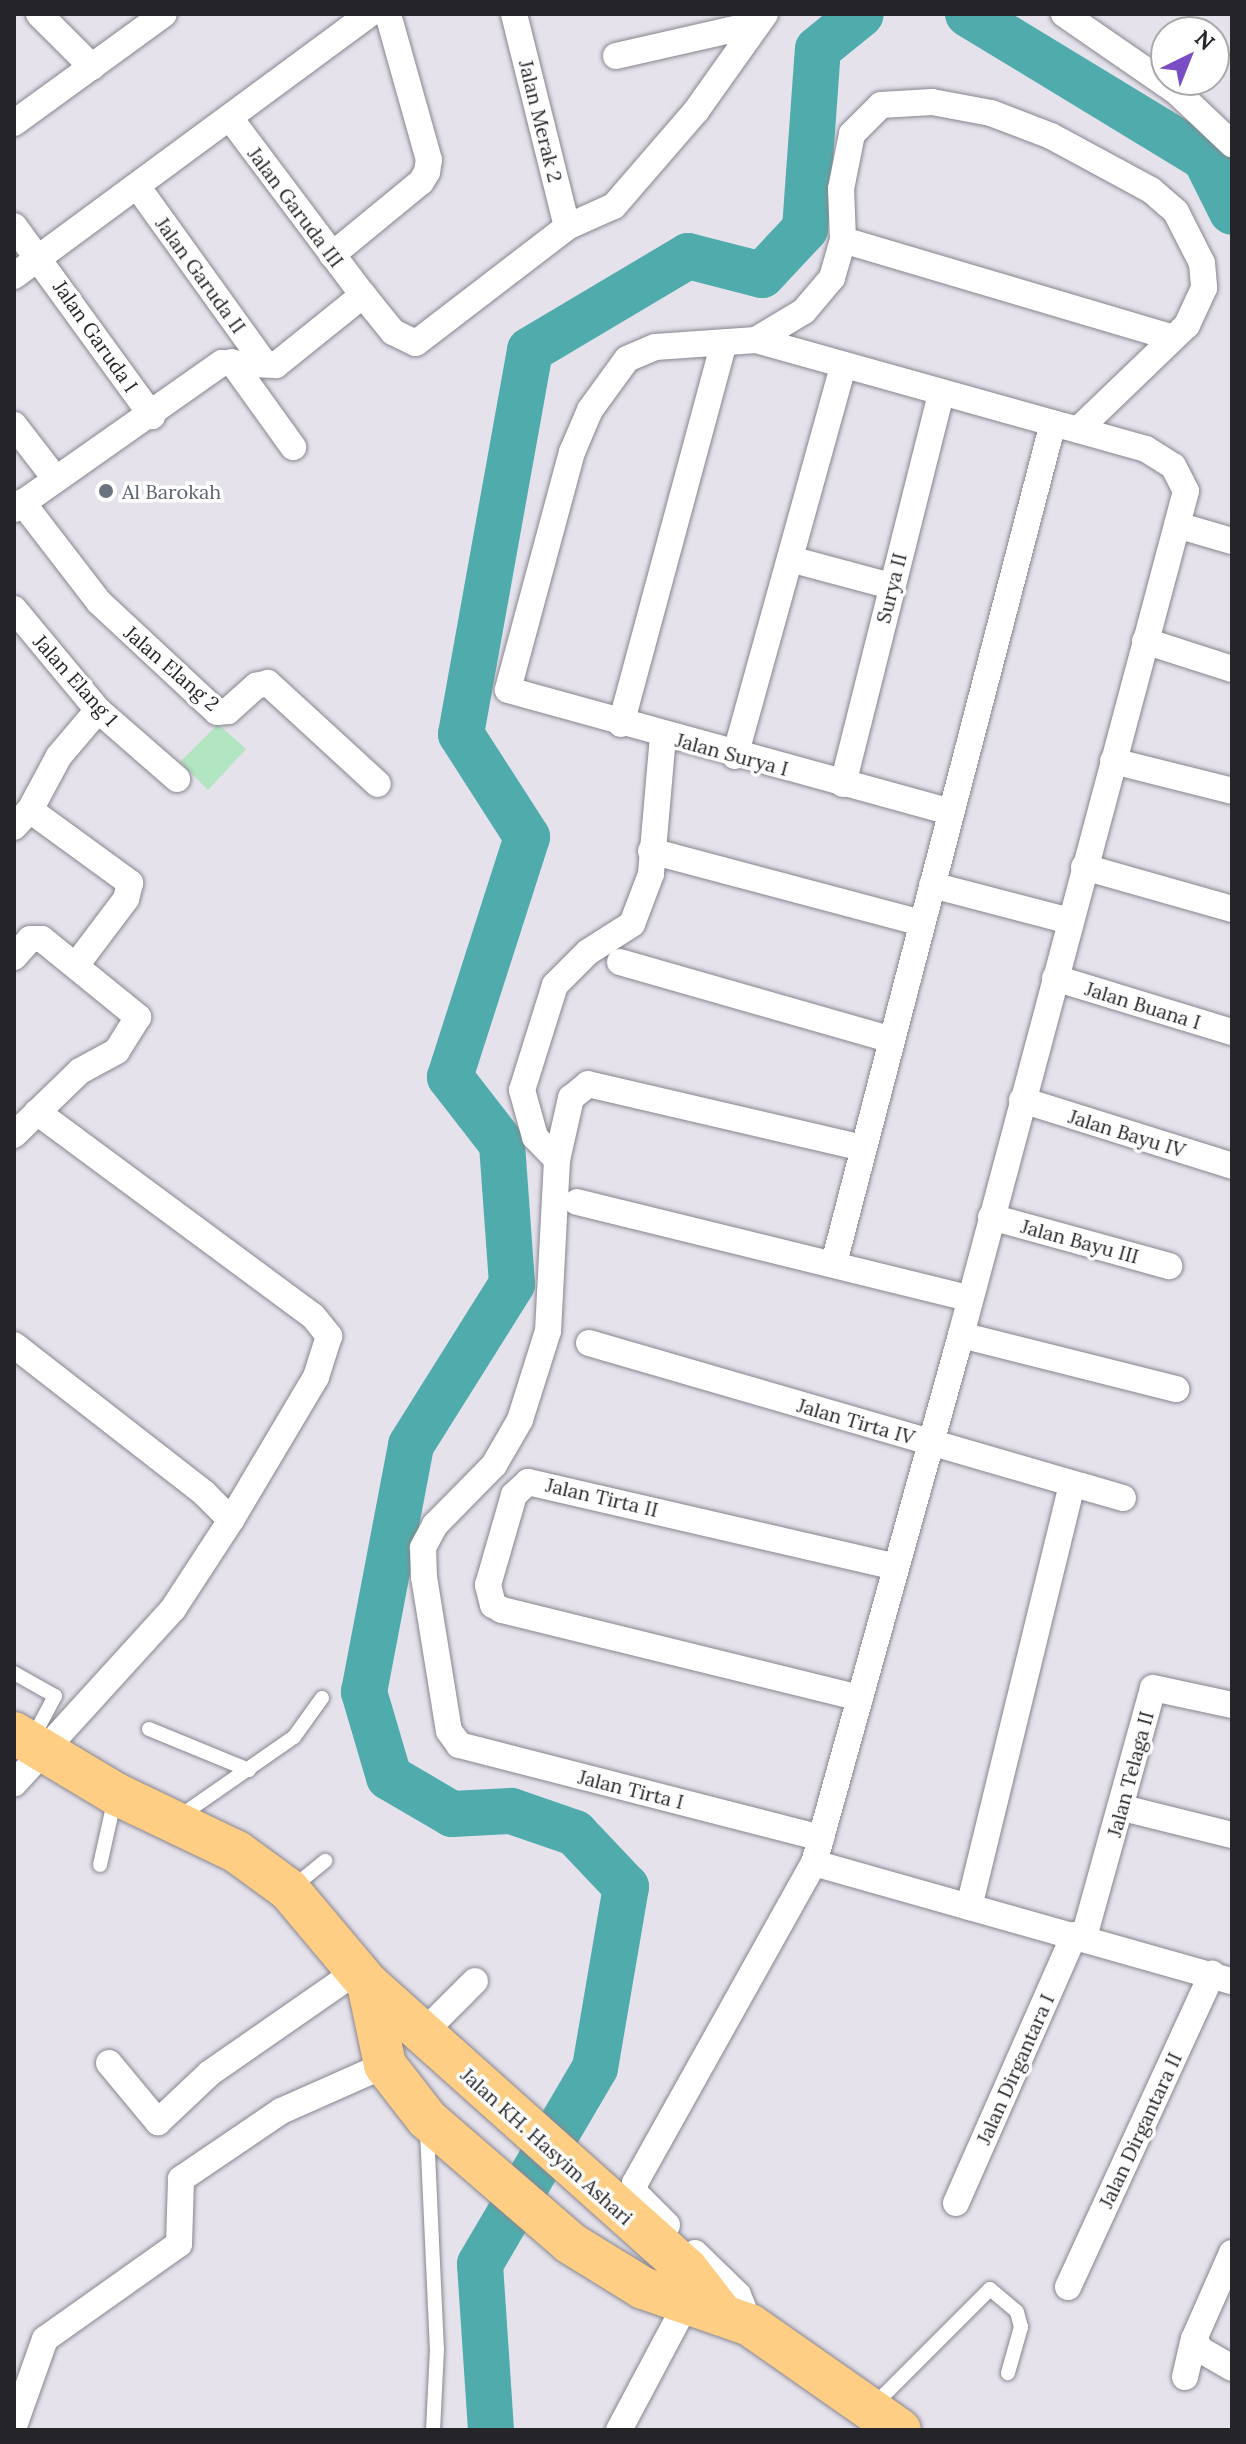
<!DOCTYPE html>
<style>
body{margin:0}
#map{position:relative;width:1246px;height:2444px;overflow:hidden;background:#e5e2ec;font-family:Lora,serif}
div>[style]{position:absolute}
.green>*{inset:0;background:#b2e5c2}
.river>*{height:46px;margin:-23px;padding:0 23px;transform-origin:23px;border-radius:23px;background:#50acac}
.roads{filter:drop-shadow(0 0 2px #88858f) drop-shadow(0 0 2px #88858f)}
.service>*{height:14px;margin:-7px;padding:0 7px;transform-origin:7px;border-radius:7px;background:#fff}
.minor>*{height:26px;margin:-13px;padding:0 13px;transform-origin:13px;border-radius:13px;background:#fff}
.primary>*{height:42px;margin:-21px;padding:0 21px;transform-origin:21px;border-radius:21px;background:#fece84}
.dots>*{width:22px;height:22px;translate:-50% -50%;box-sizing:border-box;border:4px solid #fff;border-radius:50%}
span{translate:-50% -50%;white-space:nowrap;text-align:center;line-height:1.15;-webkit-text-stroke:7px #fff;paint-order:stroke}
.street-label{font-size:20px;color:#252428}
.worship-label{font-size:20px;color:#5b616d}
.left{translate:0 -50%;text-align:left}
.frame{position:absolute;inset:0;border:16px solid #252428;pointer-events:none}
.north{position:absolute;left:1150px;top:16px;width:80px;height:80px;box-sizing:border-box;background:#fff;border:2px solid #a8a7a9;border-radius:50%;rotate:43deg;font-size:22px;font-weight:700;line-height:32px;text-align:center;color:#252428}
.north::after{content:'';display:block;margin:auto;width:28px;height:36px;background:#7b4dc5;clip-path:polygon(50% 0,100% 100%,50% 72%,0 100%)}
</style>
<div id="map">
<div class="green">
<i style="clip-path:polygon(218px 724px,246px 749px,208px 790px,180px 762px)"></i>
</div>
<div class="river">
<i style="left:968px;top:14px;width:277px;rotate:31.3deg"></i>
<i style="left:1205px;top:158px;width:60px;rotate:63.4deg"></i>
<i style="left:491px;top:2430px;width:166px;rotate:-93.8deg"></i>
<i style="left:480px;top:2264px;width:227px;rotate:-59.6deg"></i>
<i style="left:595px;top:2068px;width:184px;rotate:-80.3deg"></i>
<i style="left:626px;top:1887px;width:74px;rotate:-133.4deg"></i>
<i style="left:575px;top:1833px;width:68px;rotate:-161deg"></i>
<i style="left:511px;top:1811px;width:59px;rotate:177.1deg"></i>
<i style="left:452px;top:1814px;width:73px;rotate:-149.6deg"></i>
<i style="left:389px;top:1777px;width:89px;rotate:-106.4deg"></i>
<i style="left:364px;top:1692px;width:251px;rotate:-79.2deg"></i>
<i style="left:411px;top:1445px;width:190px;rotate:-57.9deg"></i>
<i style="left:512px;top:1284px;width:140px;rotate:-94.1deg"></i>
<i style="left:502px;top:1144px;width:85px;rotate:-127.8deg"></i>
<i style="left:450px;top:1077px;width:252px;rotate:-72.2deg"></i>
<i style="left:527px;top:837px;width:122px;rotate:-122.7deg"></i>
<i style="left:461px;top:734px;width:390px;rotate:-79.8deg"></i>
<i style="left:530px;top:350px;width:184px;rotate:-30.7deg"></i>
<i style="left:688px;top:256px;width:76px;rotate:14.4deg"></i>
<i style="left:762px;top:275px;width:63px;rotate:-46.9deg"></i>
<i style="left:805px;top:229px;width:180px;rotate:-85.9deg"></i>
<i style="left:818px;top:49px;width:55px;rotate:-39.1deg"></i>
</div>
<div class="roads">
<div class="service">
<i style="left:14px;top:1673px;width:47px;rotate:29.3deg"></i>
<i style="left:55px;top:1696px;width:49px;rotate:118.1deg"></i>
<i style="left:149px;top:1729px;width:108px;rotate:22.3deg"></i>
<i style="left:176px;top:1819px;width:144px;rotate:-34.8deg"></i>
<i style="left:294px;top:1737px;width:48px;rotate:-54.3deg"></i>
<i style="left:100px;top:1865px;width:69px;rotate:-77.4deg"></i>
<i style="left:292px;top:1888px;width:43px;rotate:-39.3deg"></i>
<i style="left:427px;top:2131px;width:218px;rotate:87.4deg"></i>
<i style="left:437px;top:2349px;width:81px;rotate:92.8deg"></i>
<i style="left:874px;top:2405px;width:164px;rotate:-45deg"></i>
<i style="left:990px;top:2289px;width:35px;rotate:40deg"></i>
<i style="left:1017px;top:2312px;width:16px;rotate:75deg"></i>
<i style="left:1021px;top:2327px;width:48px;rotate:105.8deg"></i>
</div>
<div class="minor">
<i style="left:39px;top:14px;width:75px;rotate:45deg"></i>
<i style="left:514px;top:14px;width:219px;rotate:76deg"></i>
<i style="left:1064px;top:14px;width:137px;rotate:34.6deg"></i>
<i style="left:1177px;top:92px;width:76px;rotate:43.4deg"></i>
<i style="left:616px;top:56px;width:145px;rotate:-12.8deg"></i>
<i style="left:230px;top:118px;width:221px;rotate:53.1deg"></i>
<i style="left:363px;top:295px;width:48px;rotate:51deg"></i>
<i style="left:393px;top:332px;width:25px;rotate:26deg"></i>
<i style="left:416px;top:343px;width:190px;rotate:-37.5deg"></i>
<i style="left:567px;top:227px;width:51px;rotate:-24.1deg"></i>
<i style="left:614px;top:206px;width:125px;rotate:-49.2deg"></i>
<i style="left:696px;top:111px;width:119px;rotate:-54.6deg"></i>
<i style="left:14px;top:123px;width:185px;rotate:-36deg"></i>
<i style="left:137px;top:186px;width:219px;rotate:54.3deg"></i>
<i style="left:14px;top:226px;width:235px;rotate:54deg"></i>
<i style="left:843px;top:240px;width:344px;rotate:16.5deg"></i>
<i style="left:332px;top:255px;width:115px;rotate:-39.4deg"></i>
<i style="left:421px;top:182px;width:12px;rotate:-59deg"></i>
<i style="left:427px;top:172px;width:12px;rotate:-81deg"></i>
<i style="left:429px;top:160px;width:152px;rotate:-105.7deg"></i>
<i style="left:14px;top:276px;width:441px;rotate:-36.4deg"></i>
<i style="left:756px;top:340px;width:56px;rotate:-31.1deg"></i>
<i style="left:804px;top:311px;width:43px;rotate:-49.7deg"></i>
<i style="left:832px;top:278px;width:40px;rotate:-74deg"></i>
<i style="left:843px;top:240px;width:51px;rotate:-92.2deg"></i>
<i style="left:841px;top:189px;width:56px;rotate:-78.7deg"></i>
<i style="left:852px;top:134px;width:41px;rotate:-45deg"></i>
<i style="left:881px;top:105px;width:51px;rotate:-3.4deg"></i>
<i style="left:932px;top:102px;width:60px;rotate:10.6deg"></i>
<i style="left:991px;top:113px;width:64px;rotate:21deg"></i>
<i style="left:1051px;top:136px;width:114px;rotate:28.4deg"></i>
<i style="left:1151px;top:190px;width:33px;rotate:41deg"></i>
<i style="left:1176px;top:212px;width:57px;rotate:63deg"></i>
<i style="left:1202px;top:263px;width:25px;rotate:85deg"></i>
<i style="left:1204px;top:288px;width:41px;rotate:114.7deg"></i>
<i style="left:1187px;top:325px;width:151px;rotate:136.1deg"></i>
<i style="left:232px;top:362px;width:105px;rotate:54.3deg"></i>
<i style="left:14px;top:425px;width:66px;rotate:52.4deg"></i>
<i style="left:22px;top:502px;width:126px;rotate:52.4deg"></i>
<i style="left:99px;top:602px;width:161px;rotate:43deg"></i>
<i style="left:217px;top:712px;width:11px;rotate:-5deg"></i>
<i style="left:228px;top:711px;width:38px;rotate:-42deg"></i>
<i style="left:256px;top:686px;width:12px;rotate:-14deg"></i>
<i style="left:268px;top:683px;width:149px;rotate:42.6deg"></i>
<i style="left:14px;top:509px;width:254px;rotate:-35.1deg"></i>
<i style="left:222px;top:363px;width:54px;rotate:2.1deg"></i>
<i style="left:276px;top:365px;width:112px;rotate:-38.8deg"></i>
<i style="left:1177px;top:525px;width:57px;rotate:16.2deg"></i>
<i style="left:790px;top:559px;width:105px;rotate:15deg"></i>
<i style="left:14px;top:609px;width:131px;rotate:50.3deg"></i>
<i style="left:98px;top:710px;width:105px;rotate:41.1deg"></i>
<i style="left:1145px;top:641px;width:91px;rotate:17.8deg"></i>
<i style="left:621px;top:724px;width:395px;rotate:-74.9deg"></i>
<i style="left:663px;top:736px;width:139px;rotate:95deg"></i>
<i style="left:651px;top:874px;width:53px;rotate:110.8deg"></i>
<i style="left:632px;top:924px;width:52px;rotate:147.5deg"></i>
<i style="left:588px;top:952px;width:47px;rotate:135deg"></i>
<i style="left:555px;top:985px;width:110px;rotate:107.4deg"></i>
<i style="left:522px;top:1090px;width:49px;rotate:74.5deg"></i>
<i style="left:535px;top:1137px;width:32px;rotate:46deg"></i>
<i style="left:557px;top:1160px;width:171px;rotate:93deg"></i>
<i style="left:548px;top:1331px;width:93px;rotate:107.5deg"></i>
<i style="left:520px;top:1420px;width:52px;rotate:120deg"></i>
<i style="left:494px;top:1465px;width:84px;rotate:134.5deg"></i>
<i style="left:435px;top:1525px;width:26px;rotate:118deg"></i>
<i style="left:423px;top:1548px;width:29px;rotate:88deg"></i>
<i style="left:424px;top:1577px;width:156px;rotate:80.8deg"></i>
<i style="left:449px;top:1731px;width:17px;rotate:54deg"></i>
<i style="left:459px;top:1745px;width:374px;rotate:14.4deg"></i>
<i style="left:735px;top:756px;width:404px;rotate:-74.5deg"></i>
<i style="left:1113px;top:761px;width:123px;rotate:14.1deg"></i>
<i style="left:843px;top:784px;width:403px;rotate:-75.9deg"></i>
<i style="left:30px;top:810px;width:124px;rotate:36.1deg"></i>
<i style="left:130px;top:883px;width:16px;rotate:104deg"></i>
<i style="left:126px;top:899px;width:81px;rotate:127deg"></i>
<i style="left:14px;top:827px;width:23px;rotate:-47deg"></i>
<i style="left:30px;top:810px;width:61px;rotate:-61.8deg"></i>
<i style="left:59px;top:756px;width:60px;rotate:-49.7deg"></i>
<i style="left:651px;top:851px;width:280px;rotate:14.9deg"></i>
<i style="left:1084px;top:867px;width:154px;rotate:15.8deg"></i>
<i style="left:932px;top:885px;width:143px;rotate:14.6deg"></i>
<i style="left:14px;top:957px;width:24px;rotate:-48deg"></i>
<i style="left:30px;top:939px;width:12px"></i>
<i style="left:42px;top:939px;width:124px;rotate:39.1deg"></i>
<i style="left:138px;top:1017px;width:40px;rotate:122deg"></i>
<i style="left:117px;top:1051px;width:42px;rotate:151.6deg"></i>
<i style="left:80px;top:1071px;width:92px;rotate:135.9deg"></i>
<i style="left:620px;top:962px;width:283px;rotate:16deg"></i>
<i style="left:1055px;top:978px;width:185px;rotate:17deg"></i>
<i style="left:1022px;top:1100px;width:220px;rotate:17.4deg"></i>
<i style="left:37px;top:1112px;width:343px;rotate:36.5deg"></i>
<i style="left:313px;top:1316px;width:26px;rotate:51deg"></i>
<i style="left:329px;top:1336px;width:43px;rotate:107.6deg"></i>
<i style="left:316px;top:1377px;width:166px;rotate:120.7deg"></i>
<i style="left:557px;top:1160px;width:64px;rotate:-77.3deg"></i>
<i style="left:571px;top:1098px;width:22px;rotate:-39deg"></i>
<i style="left:588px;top:1084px;width:282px;rotate:13.1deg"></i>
<i style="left:577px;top:1202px;width:403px;rotate:13.8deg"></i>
<i style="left:991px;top:1217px;width:185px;rotate:15.4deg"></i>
<i style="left:834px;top:1263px;width:868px;rotate:-75.39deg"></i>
<i style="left:961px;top:1335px;width:222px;rotate:14.1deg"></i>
<i style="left:589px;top:1343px;width:556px;rotate:16.19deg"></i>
<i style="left:14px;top:1345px;width:241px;rotate:37.9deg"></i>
<i style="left:204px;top:1493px;width:38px;rotate:45deg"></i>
<i style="left:231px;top:1520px;width:106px;rotate:123.1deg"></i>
<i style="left:173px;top:1609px;width:236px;rotate:132.3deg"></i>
<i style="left:860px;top:1698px;width:369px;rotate:-166.2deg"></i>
<i style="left:502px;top:1610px;width:10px;rotate:-151deg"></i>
<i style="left:493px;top:1605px;width:21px;rotate:-104deg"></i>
<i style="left:488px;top:1585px;width:94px;rotate:-73.9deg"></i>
<i style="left:514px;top:1495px;width:19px;rotate:-43deg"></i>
<i style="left:528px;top:1482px;width:378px;rotate:13deg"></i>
<i style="left:1123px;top:1808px;width:112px;rotate:13.9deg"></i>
<i style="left:814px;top:1863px;width:434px;rotate:15.8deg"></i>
<i style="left:969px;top:1907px;width:435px;rotate:-76.3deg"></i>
<i style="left:1084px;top:1937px;width:258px;rotate:-74.5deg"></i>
<i style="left:1153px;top:1688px;width:81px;rotate:12.1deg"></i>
<i style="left:424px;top:2032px;width:72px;rotate:-45deg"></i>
<i style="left:109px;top:2063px;width:77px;rotate:50.3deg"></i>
<i style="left:158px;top:2122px;width:71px;rotate:-43.3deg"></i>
<i style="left:210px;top:2073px;width:180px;rotate:-34.8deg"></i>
<i style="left:956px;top:2203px;width:293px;rotate:-66.2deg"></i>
<i style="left:667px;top:2225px;width:45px;rotate:-135deg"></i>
<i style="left:635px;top:2193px;width:10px;rotate:-90deg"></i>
<i style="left:635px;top:2183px;width:367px;rotate:-60.8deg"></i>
<i style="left:814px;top:1863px;width:548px;rotate:-74.44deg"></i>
<i style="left:961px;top:1335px;width:873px;rotate:-75.07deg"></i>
<i style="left:1186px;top:491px;width:28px;rotate:-117deg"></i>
<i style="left:1173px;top:466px;width:32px;rotate:-148deg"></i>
<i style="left:1146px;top:449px;width:405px;rotate:-164.4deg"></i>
<i style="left:756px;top:340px;width:101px;rotate:176deg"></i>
<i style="left:655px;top:347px;width:30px;rotate:157deg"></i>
<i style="left:627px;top:359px;width:63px;rotate:126deg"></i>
<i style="left:590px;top:410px;width:46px;rotate:113.2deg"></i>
<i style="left:572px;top:452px;width:246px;rotate:105.1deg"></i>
<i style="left:508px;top:690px;width:459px;rotate:15.4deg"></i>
<i style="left:695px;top:2253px;width:60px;rotate:44.3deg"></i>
<i style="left:738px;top:2295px;width:32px;rotate:68deg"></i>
<i style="left:1068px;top:2287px;width:345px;rotate:-65.3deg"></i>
<i style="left:1194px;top:2339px;width:13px;rotate:58deg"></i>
<i style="left:1201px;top:2350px;width:36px;rotate:30deg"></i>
<i style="left:1185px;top:2377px;width:39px;rotate:-77deg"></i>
<i style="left:1194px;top:2339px;width:94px;rotate:-66.2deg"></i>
<i style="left:14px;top:2426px;width:92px;rotate:-70.4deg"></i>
<i style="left:45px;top:2339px;width:164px;rotate:-35.3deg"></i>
<i style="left:179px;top:2244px;width:65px;rotate:-88.2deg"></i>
<i style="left:181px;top:2179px;width:121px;rotate:-34.2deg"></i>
<i style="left:281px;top:2111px;width:114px;rotate:-23.9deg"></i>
<i style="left:619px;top:2430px;width:145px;rotate:-62deg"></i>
</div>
<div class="primary">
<i style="left:14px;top:1733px;width:119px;rotate:30.9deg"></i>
<i style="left:116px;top:1794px;width:134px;rotate:25.6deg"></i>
<i style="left:237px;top:1852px;width:64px;rotate:36.2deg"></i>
<i style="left:289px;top:1890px;width:123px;rotate:50deg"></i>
<i style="left:368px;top:1984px;width:428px;rotate:41.8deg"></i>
<i style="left:687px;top:2269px;width:56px;rotate:52.3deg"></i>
<i style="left:368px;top:1984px;width:83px;rotate:78.1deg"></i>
<i style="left:385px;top:2065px;width:68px;rotate:52.1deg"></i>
<i style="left:427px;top:2119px;width:189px;rotate:40.9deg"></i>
<i style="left:570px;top:2243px;width:86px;rotate:31.7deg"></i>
<i style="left:643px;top:2288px;width:113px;rotate:19.1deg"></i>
<i style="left:750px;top:2325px;width:183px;rotate:35deg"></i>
</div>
</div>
<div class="dots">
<i style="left:106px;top:491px;background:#6b7280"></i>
</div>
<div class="street-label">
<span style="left:541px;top:121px;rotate:76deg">Jalan Merak 2</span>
<span style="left:296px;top:207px;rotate:53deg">Jalan Garuda III</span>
<span style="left:201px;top:275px;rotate:54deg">Jalan Garuda II</span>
<span style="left:96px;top:336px;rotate:55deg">Jalan Garuda I</span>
<span style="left:891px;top:588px;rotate:-76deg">Surya II</span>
<span style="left:172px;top:668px;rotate:41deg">Jalan Elang 2</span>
<span style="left:76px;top:680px;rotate:48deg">Jalan Elang 1</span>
<span style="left:732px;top:754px;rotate:15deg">Jalan Surya I</span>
<span style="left:1143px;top:1005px;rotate:17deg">Jalan Buana I</span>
<span style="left:1127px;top:1133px;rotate:17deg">Jalan Bayu IV</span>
<span style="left:1080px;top:1241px;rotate:15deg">Jalan Bayu III</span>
<span style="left:856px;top:1421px;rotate:16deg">Jalan Tirta IV</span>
<span style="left:602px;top:1497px;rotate:13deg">Jalan Tirta II</span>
<span style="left:1130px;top:1774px;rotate:-75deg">Jalan Telaga II</span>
<span style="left:631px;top:1789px;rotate:14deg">Jalan Tirta I</span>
<span style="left:1015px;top:2069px;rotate:-66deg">Jalan Dirgantara I</span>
<span style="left:1140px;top:2130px;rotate:-65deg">Jalan Dirgantara II</span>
<span style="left:547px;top:2146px;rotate:42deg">Jalan KH. Hasyim Ashari</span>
</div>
<div class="worship-label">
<span class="left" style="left:122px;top:491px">Al Barokah</span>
</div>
<div class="frame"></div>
<div class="north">N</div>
</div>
